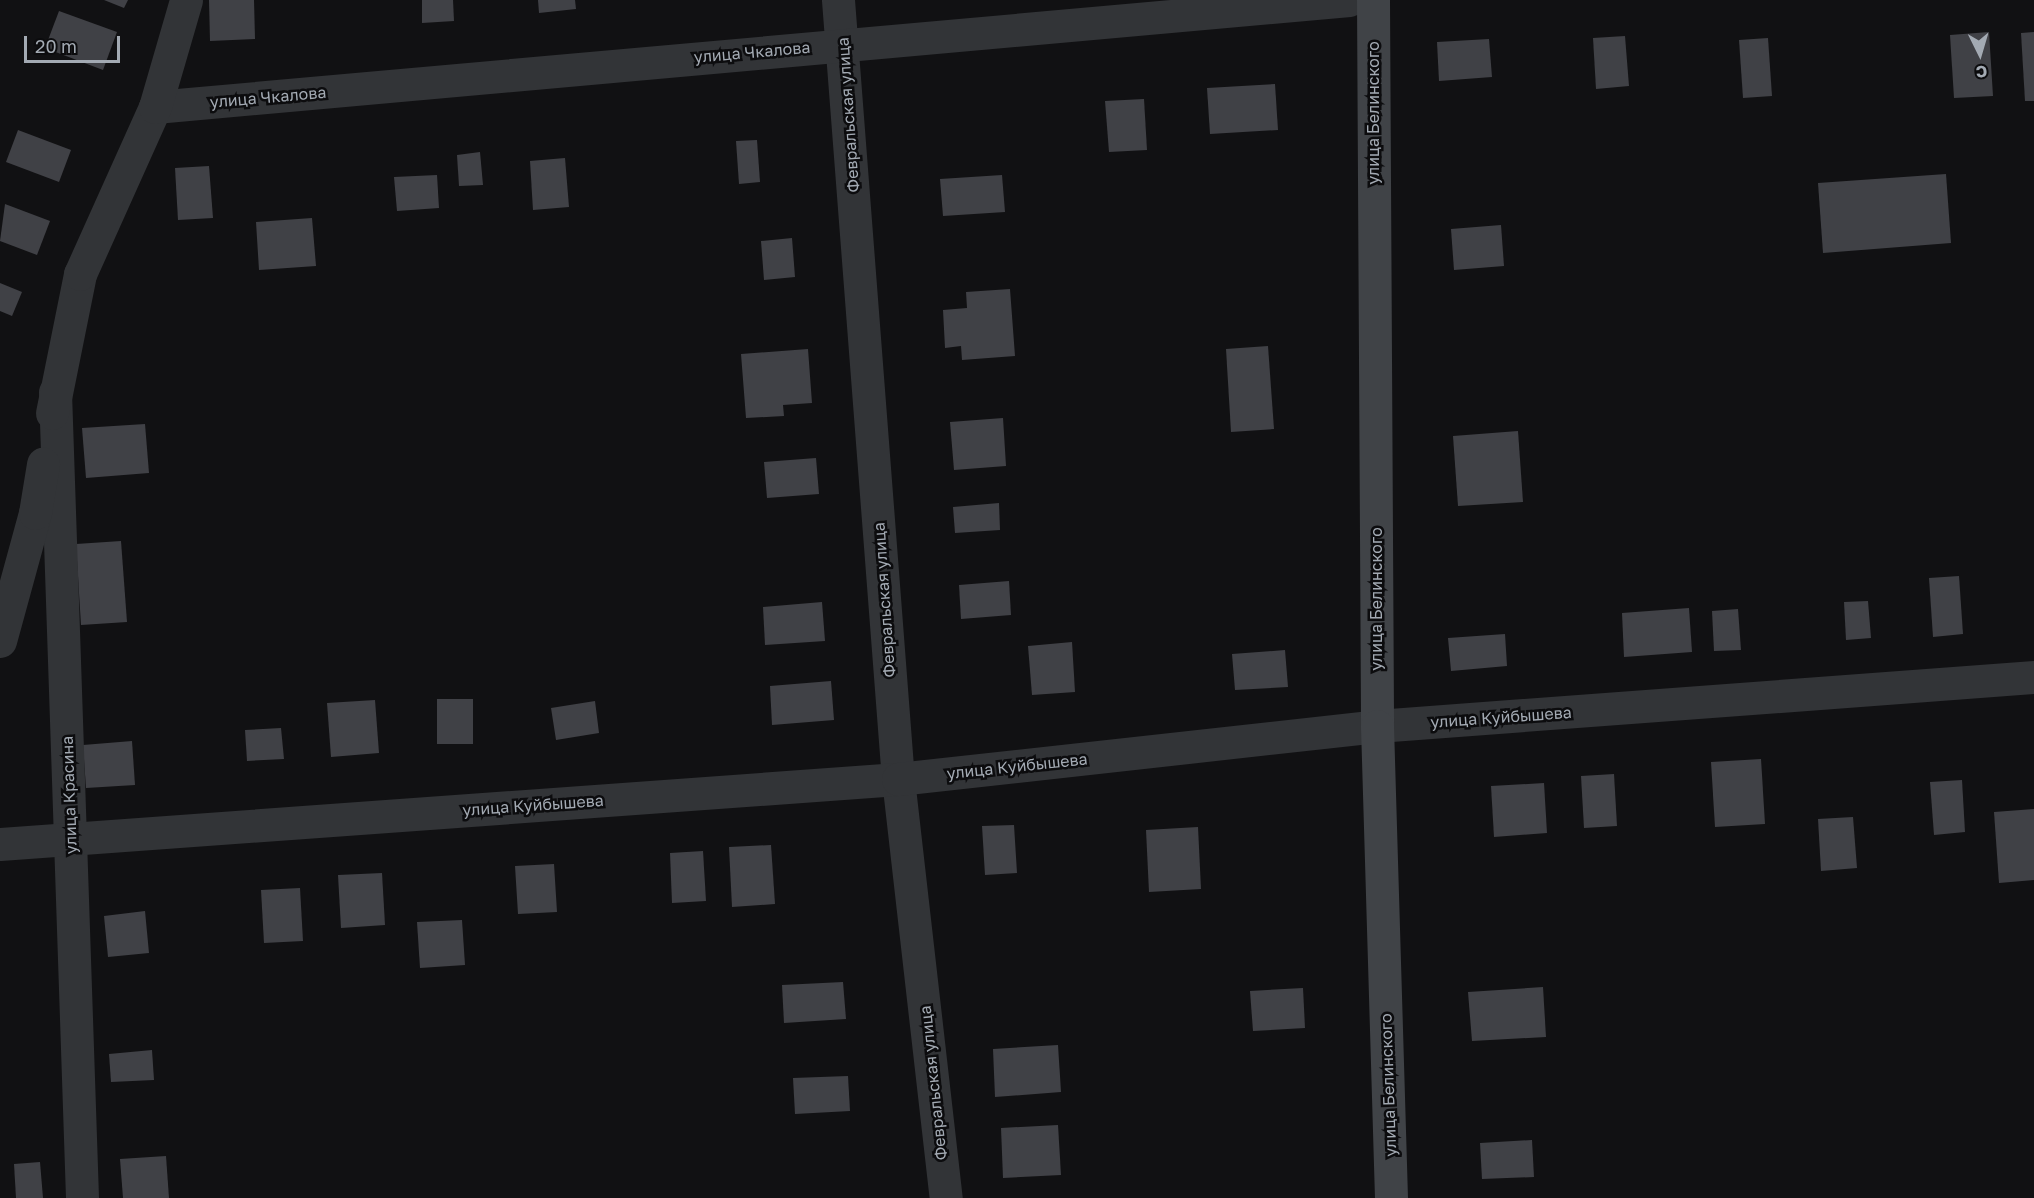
<!DOCTYPE html>
<meta charset="utf-8">
<style>
body{margin:0}
#map{position:relative;width:2034px;height:1198px;overflow:hidden;background:#111113;font-family:"Golos Text",sans-serif}
div>[style]{position:absolute}
.building>*{inset:0;background:#404146}
.street>*{height:33px;margin:-16.5px;padding:0 16.5px;transform-origin:16.5px;border-radius:16.5px;background:#323437}
.secondary>*{height:33px;margin:-16.5px;padding:0 16.5px;transform-origin:16.5px;border-radius:16.5px;background:#404347}
span{translate:-50% -50%;white-space:nowrap;text-align:center;line-height:1.15;-webkit-text-stroke:5px #0c0c0e;paint-order:stroke}
.street-label{font-size:16px;color:#a3aab3}
.north{position:absolute;left:1950px;top:24px;width:60px;height:60px;-webkit-text-stroke:4px #0c0c0e;paint-order:stroke;rotate:175deg;font-size:16px;font-weight:700;line-height:24px;text-align:center;color:#a3aab3}
.north::after{content:'';display:block;margin:auto;width:21px;height:27px;background:#a3aab3;clip-path:polygon(50% 0,100% 100%,50% 72%,0 100%)}
.scale{position:absolute;left:24px;top:36px;width:96px;height:27px;box-sizing:border-box;border:3px solid #a3aab3;border-top:0;padding-left:8px;font-size:18px;line-height:21px;white-space:nowrap;color:#a3aab3;-webkit-text-stroke:4px #0c0c0e;paint-order:stroke}
</style>
<div id="map">
<div class="building">
<i style="clip-path:polygon(104px 0,128px 0,124px 8px)"></i>
<i style="clip-path:polygon(209px 0,254px 0,255px 39px,210px 41px)"></i>
<i style="clip-path:polygon(422px 0,453px 0,454px 21px,422px 23px)"></i>
<i style="clip-path:polygon(538px 0,575px 0,576px 9px,539px 13px)"></i>
<i style="clip-path:polygon(59px 11px,117px 32px,103px 70px,45px 48px)"></i>
<i style="clip-path:polygon(1989px 32px,1993px 96px,1954px 98px,1950px 35px)"></i>
<i style="clip-path:polygon(2034px 32px,2034px 101px,2025px 101px,2021px 33px)"></i>
<i style="clip-path:polygon(1625px 36px,1629px 86px,1596px 89px,1593px 38px)"></i>
<i style="clip-path:polygon(1768px 38px,1772px 96px,1743px 98px,1739px 40px)"></i>
<i style="clip-path:polygon(1489px 39px,1492px 77px,1439px 81px,1437px 42px)"></i>
<i style="clip-path:polygon(1275px 84px,1278px 130px,1210px 134px,1207px 88px)"></i>
<i style="clip-path:polygon(1144px 99px,1147px 150px,1109px 152px,1105px 101px)"></i>
<i style="clip-path:polygon(18px 130px,71px 150px,59px 182px,6px 162px)"></i>
<i style="clip-path:polygon(757px 140px,760px 182px,739px 184px,736px 141px)"></i>
<i style="clip-path:polygon(480px 152px,483px 185px,459px 186px,457px 155px)"></i>
<i style="clip-path:polygon(565px 158px,569px 207px,533px 210px,530px 161px)"></i>
<i style="clip-path:polygon(209px 166px,213px 218px,178px 220px,175px 168px)"></i>
<i style="clip-path:polygon(1946px 174px,1951px 243px,1823px 253px,1818px 183px)"></i>
<i style="clip-path:polygon(437px 175px,439px 208px,397px 211px,394px 177px)"></i>
<i style="clip-path:polygon(1002px 175px,1005px 212px,943px 216px,940px 179px)"></i>
<i style="clip-path:polygon(5px 204px,50px 221px,37px 255px,0 241px)"></i>
<i style="clip-path:polygon(312px 218px,316px 266px,259px 270px,256px 222px)"></i>
<i style="clip-path:polygon(1501px 225px,1504px 266px,1454px 270px,1451px 229px)"></i>
<i style="clip-path:polygon(792px 238px,795px 277px,764px 280px,761px 241px)"></i>
<i style="clip-path:polygon(0 283px,22px 292px,12px 316px,0 311px)"></i>
<i style="clip-path:polygon(1010px 289px,1015px 356px,962px 360px,961px 346px,945px 348px,943px 310px,967px 308px,966px 292px)"></i>
<i style="clip-path:polygon(1268px 346px,1274px 429px,1231px 432px,1226px 349px)"></i>
<i style="clip-path:polygon(808px 349px,812px 403px,783px 405px,784px 416px,746px 418px,741px 354px)"></i>
<i style="clip-path:polygon(1003px 418px,1006px 466px,954px 470px,950px 422px)"></i>
<i style="clip-path:polygon(145px 424px,149px 473px,86px 478px,82px 428px)"></i>
<i style="clip-path:polygon(1518px 431px,1523px 502px,1458px 506px,1453px 436px)"></i>
<i style="clip-path:polygon(816px 458px,819px 494px,767px 498px,764px 462px)"></i>
<i style="clip-path:polygon(999px 503px,1000px 530px,955px 533px,953px 507px)"></i>
<i style="clip-path:polygon(121px 541px,127px 622px,81px 625px,76px 544px)"></i>
<i style="clip-path:polygon(1959px 576px,1963px 634px,1933px 637px,1929px 578px)"></i>
<i style="clip-path:polygon(1009px 581px,1011px 615px,961px 619px,959px 585px)"></i>
<i style="clip-path:polygon(1868px 601px,1871px 638px,1846px 640px,1844px 602px)"></i>
<i style="clip-path:polygon(822px 602px,825px 641px,765px 645px,763px 607px)"></i>
<i style="clip-path:polygon(1689px 608px,1692px 652px,1624px 657px,1622px 613px)"></i>
<i style="clip-path:polygon(1738px 609px,1741px 650px,1714px 651px,1712px 611px)"></i>
<i style="clip-path:polygon(1505px 634px,1507px 666px,1451px 671px,1448px 638px)"></i>
<i style="clip-path:polygon(1072px 642px,1075px 692px,1032px 695px,1028px 646px)"></i>
<i style="clip-path:polygon(1285px 650px,1288px 687px,1235px 690px,1232px 654px)"></i>
<i style="clip-path:polygon(831px 681px,834px 720px,772px 725px,770px 686px)"></i>
<i style="clip-path:polygon(437px 699px,473px 699px,473px 744px,437px 744px)"></i>
<i style="clip-path:polygon(375px 700px,379px 753px,331px 757px,327px 703px)"></i>
<i style="clip-path:polygon(595px 701px,599px 733px,556px 740px,551px 708px)"></i>
<i style="clip-path:polygon(281px 728px,284px 759px,247px 761px,245px 730px)"></i>
<i style="clip-path:polygon(132px 741px,135px 785px,86px 788px,83px 745px)"></i>
<i style="clip-path:polygon(1761px 759px,1765px 824px,1715px 827px,1711px 762px)"></i>
<i style="clip-path:polygon(1614px 774px,1617px 826px,1584px 828px,1581px 776px)"></i>
<i style="clip-path:polygon(1962px 780px,1965px 832px,1934px 835px,1930px 782px)"></i>
<i style="clip-path:polygon(1544px 783px,1547px 833px,1494px 837px,1491px 786px)"></i>
<i style="clip-path:polygon(2034px 809px,2034px 880px,1999px 883px,1994px 812px)"></i>
<i style="clip-path:polygon(1853px 817px,1857px 868px,1821px 871px,1818px 819px)"></i>
<i style="clip-path:polygon(1014px 825px,1017px 873px,985px 875px,982px 826px)"></i>
<i style="clip-path:polygon(1198px 827px,1201px 889px,1149px 892px,1146px 830px)"></i>
<i style="clip-path:polygon(771px 845px,775px 904px,732px 907px,729px 847px)"></i>
<i style="clip-path:polygon(703px 851px,706px 901px,672px 903px,670px 853px)"></i>
<i style="clip-path:polygon(554px 864px,557px 912px,518px 914px,515px 866px)"></i>
<i style="clip-path:polygon(382px 873px,385px 925px,341px 928px,338px 875px)"></i>
<i style="clip-path:polygon(300px 888px,303px 941px,264px 943px,261px 890px)"></i>
<i style="clip-path:polygon(145px 911px,149px 953px,108px 957px,104px 916px)"></i>
<i style="clip-path:polygon(462px 920px,465px 965px,420px 968px,417px 922px)"></i>
<i style="clip-path:polygon(843px 982px,846px 1019px,784px 1023px,782px 985px)"></i>
<i style="clip-path:polygon(1543px 987px,1546px 1037px,1472px 1041px,1468px 992px)"></i>
<i style="clip-path:polygon(1303px 988px,1305px 1028px,1253px 1031px,1250px 991px)"></i>
<i style="clip-path:polygon(1058px 1045px,1061px 1092px,995px 1097px,993px 1049px)"></i>
<i style="clip-path:polygon(152px 1050px,154px 1080px,111px 1082px,109px 1054px)"></i>
<i style="clip-path:polygon(848px 1076px,850px 1111px,795px 1114px,793px 1078px)"></i>
<i style="clip-path:polygon(1058px 1125px,1061px 1175px,1003px 1178px,1001px 1128px)"></i>
<i style="clip-path:polygon(1532px 1140px,1534px 1177px,1482px 1179px,1480px 1143px)"></i>
<i style="clip-path:polygon(166px 1156px,169px 1198px,123px 1198px,120px 1159px)"></i>
<i style="clip-path:polygon(40px 1162px,43px 1198px,16px 1198px,14px 1164px)"></i>
</div>
<div class="street">
<i style="left:838px;top:0;width:781px;rotate:85.6deg"></i>
<i style="left:898px;top:779px;width:422px;rotate:83.5deg"></i>
<i style="left:155px;top:107px;width:1199px;rotate:-5.12deg"></i>
<i style="left:55px;top:392px;width:806px;rotate:88.08deg"></i>
<i style="left:52px;top:413px;width:142px;rotate:-78.6deg"></i>
<i style="left:80px;top:274px;width:183px;rotate:-65.8deg"></i>
<i style="left:155px;top:107px;width:111px;rotate:-73.8deg"></i>
<i style="left:0;top:641px;width:133px;rotate:-74.7deg"></i>
<i style="left:35px;top:513px;width:50px;rotate:-80.7deg"></i>
<i style="left:0;top:844px;width:900px;rotate:-4.14deg"></i>
<i style="left:898px;top:779px;width:482px;rotate:-6.3deg"></i>
<i style="left:1377px;top:726px;width:659px;rotate:-4.27deg"></i>
</div>
<div class="secondary">
<i style="left:1373px;top:0;width:726px;rotate:89.68deg"></i>
<i style="left:1377px;top:726px;width:472px;rotate:88.3deg"></i>
</div>
<div class="street-label">
<span style="left:752px;top:52px;rotate:-5deg">улица Чкалова</span>
<span style="left:268px;top:97px;rotate:-5deg">улица Чкалова</span>
<span style="left:1373px;top:113px;rotate:-90deg">улица Белинского</span>
<span style="left:848px;top:115px;rotate:-94deg">Февральская улица</span>
<span style="left:1376px;top:599px;rotate:-90deg">улица Белинского</span>
<span style="left:884px;top:600px;rotate:-94deg">Февральская улица</span>
<span style="left:1501px;top:717px;rotate:-4deg">улица Куйбышева</span>
<span style="left:1017px;top:766px;rotate:-6deg">улица Куйбышева</span>
<span style="left:69px;top:795px;rotate:-92deg">улица Красина</span>
<span style="left:533px;top:805px;rotate:-4deg">улица Куйбышева</span>
<span style="left:933px;top:1083px;rotate:-96deg">Февральская улица</span>
<span style="left:1388px;top:1085px;rotate:-92deg">улица Белинского</span>
</div>
<div class="north">С</div>
<div class="scale">20 m</div>
</div>
